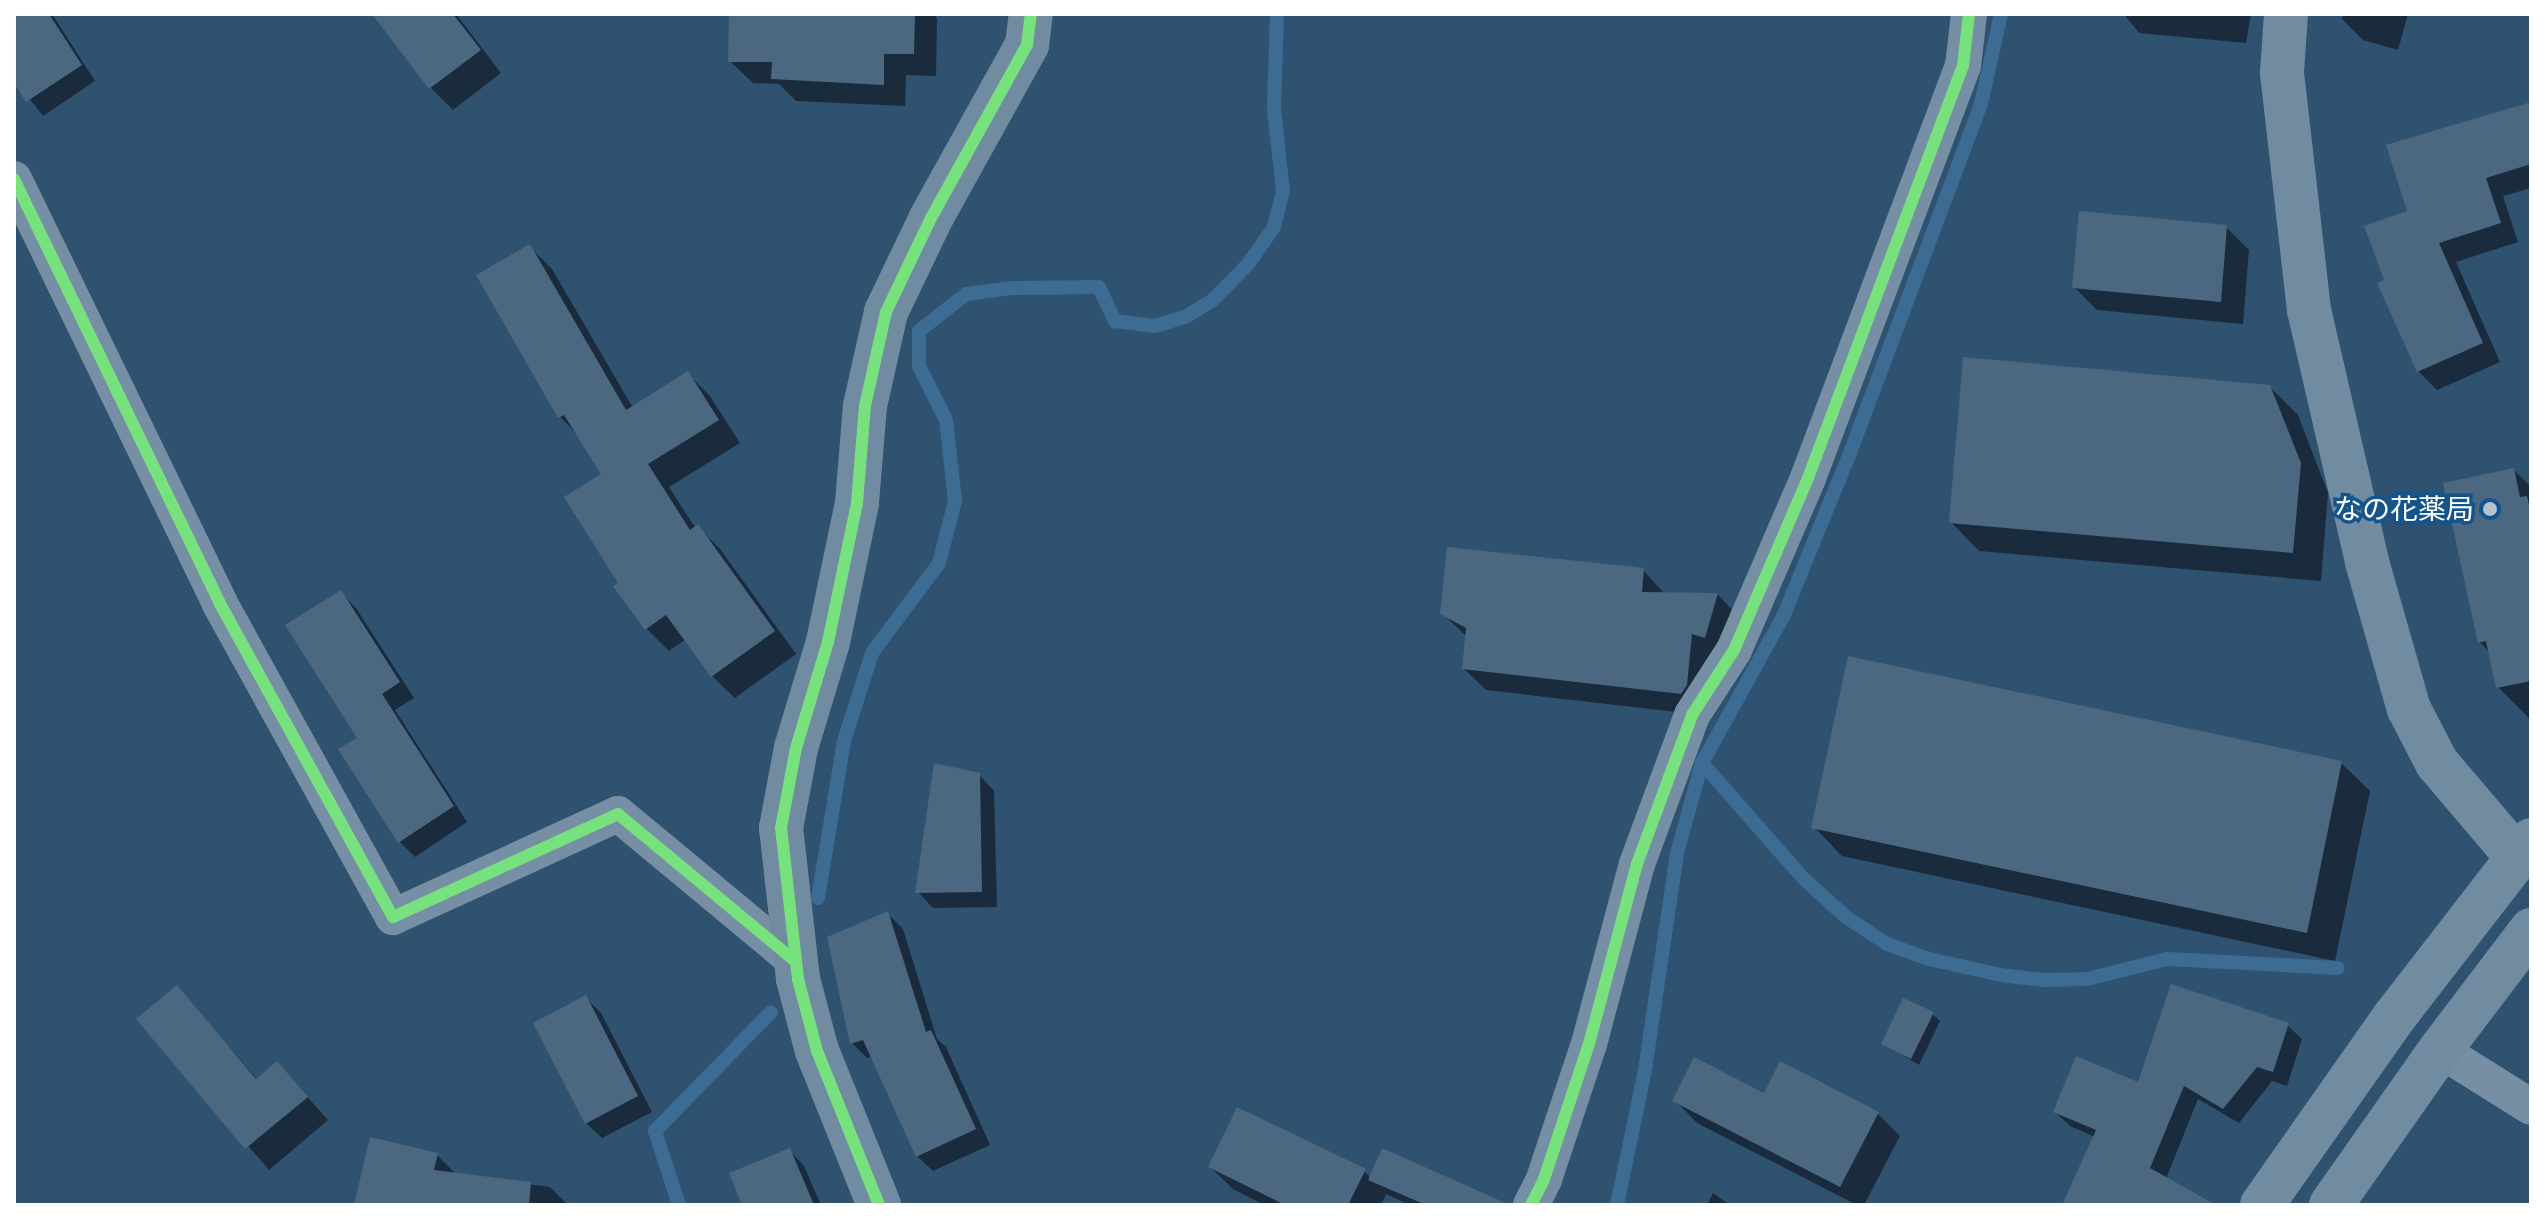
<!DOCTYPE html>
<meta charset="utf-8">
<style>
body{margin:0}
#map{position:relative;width:2545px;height:1219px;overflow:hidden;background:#2f5271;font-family:"Archivo Narrow","Noto Sans JP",sans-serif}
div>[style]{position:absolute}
.shadow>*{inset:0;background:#0007}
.stream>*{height:14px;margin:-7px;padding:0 7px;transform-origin:7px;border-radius:7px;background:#3c6b94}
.building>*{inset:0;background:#4c6881}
.street>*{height:36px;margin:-18px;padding:0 18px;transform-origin:18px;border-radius:18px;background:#768fa5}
.secondary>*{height:44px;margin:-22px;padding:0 22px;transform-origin:22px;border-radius:22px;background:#718ba1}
.cycleway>*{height:12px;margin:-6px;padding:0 6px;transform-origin:6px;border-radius:6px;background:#77e17e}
.dots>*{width:22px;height:22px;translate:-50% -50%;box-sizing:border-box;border:4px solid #13548d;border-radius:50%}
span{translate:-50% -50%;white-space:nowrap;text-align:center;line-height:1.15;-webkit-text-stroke:7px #13548d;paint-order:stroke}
.poi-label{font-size:28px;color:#fff}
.right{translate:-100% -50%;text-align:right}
.frame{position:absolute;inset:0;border:16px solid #fff;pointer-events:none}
</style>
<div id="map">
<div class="shadow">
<i style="clip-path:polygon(14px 14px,52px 14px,95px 81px,43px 116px,14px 79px)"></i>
<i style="clip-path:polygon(375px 14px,456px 14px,501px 73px,453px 110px,431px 88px)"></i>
<i style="clip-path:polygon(731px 14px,933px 14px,937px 18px,936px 76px,906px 75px,905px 106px,796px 101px,779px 84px,753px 83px,730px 61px)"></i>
<i style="clip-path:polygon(2124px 14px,2251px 14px,2246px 43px,2139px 33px)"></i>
<i style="clip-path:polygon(2344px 14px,2408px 14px,2398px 50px,2363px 40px,2342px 19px)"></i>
<i style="clip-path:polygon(2531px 104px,2531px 188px,2503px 196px,2518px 242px,2456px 262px,2500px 362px,2437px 390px,2418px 371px,2387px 281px,2409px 212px)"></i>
<i style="clip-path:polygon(2226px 227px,2249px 250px,2243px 324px,2097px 310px,2074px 287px)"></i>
<i style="clip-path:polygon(529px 246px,552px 269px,633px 408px,688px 374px,710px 396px,740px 443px,669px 487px,696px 529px,698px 527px,720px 549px,796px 654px,735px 698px,712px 676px,686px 639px,669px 651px,647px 629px,616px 586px,620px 583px,604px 475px,580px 437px,560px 417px)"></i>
<i style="clip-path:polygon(2269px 386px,2298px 415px,2328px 493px,2321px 581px,1979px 551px,1951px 522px)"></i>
<i style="clip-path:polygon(2514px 470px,2531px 487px,2531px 720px,2498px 687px,2491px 653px,2479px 642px)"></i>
<i style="clip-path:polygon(1643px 570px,1665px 594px,1718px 595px,1739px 617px,1703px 715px,1486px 690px,1464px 669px,1467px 637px,1442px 613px)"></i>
<i style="clip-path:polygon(341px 593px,356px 608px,414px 698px,395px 710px,467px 822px,415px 857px,400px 842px,360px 738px)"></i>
<i style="clip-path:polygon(2341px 763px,2370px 791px,2335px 961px,1842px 856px,1814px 827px)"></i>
<i style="clip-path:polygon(979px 775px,994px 791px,997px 907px,933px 908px,918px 892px)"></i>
<i style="clip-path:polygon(887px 913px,903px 929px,937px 1039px,946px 1047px,990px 1145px,933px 1171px,917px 1156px,872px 1057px,867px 1058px,852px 1043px)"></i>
<i style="clip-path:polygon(177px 988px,258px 1080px,277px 1063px,328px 1120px,269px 1170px,139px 1019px)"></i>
<i style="clip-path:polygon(586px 998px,601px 1013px,652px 1112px,602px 1138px,586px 1123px)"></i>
<i style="clip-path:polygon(1932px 1014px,1940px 1021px,1919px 1065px,1883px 1043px)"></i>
<i style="clip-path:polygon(2287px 1025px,2302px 1039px,2287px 1086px,2272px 1081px,2239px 1123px,2198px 1099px,2166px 1179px,2185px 1205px,2064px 1205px,2095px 1137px,2070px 1126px,2055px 1112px,2139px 1085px)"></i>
<i style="clip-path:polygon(1765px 1096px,1877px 1113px,1900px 1136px,1864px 1205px,1857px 1205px,1697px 1123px,1675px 1100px)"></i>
<i style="clip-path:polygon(789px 1150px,804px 1166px,821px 1205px,744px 1205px)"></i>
<i style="clip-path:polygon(437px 1155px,457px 1175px,550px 1187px,568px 1205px,356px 1205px)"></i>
<i style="clip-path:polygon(1210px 1167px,1364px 1171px,1371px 1178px,1504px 1205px,1410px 1205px,1386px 1194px,1381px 1205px,1264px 1205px,1233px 1189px)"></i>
<i style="clip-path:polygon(1713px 1193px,1730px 1205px,1707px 1205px)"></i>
</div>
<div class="stream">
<i style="left:1702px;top:763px;width:154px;rotate:48.7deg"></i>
<i style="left:1804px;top:879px;width:57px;rotate:42.1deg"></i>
<i style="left:1846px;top:917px;width:49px;rotate:33.4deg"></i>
<i style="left:1887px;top:944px;width:45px;rotate:19.7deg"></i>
<i style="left:1929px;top:959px;width:74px;rotate:12.5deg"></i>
<i style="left:2001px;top:975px;width:42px;rotate:6.8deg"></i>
<i style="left:2043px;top:980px;width:44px;rotate:-1.3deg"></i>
<i style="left:2087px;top:979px;width:82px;rotate:-14deg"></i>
<i style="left:2167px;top:959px;width:171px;rotate:3deg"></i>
<i style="left:818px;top:898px;width:159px;rotate:-80.6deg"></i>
<i style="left:844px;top:741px;width:92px;rotate:-72.3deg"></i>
<i style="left:872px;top:653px;width:112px;rotate:-53.3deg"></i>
<i style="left:939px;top:563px;width:64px;rotate:-75.5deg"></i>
<i style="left:955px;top:501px;width:81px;rotate:-96.3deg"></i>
<i style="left:946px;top:420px;width:60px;rotate:-116.6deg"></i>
<i style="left:919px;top:366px;width:35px;rotate:-90deg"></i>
<i style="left:919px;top:331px;width:60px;rotate:-38.2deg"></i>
<i style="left:966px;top:294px;width:46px;rotate:-7.4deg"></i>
<i style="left:1012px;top:288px;width:87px;rotate:-0.7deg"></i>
<i style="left:1099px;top:287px;width:38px;rotate:65deg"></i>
<i style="left:1115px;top:321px;width:40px;rotate:7.1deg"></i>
<i style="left:1155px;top:326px;width:34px;rotate:-17deg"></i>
<i style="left:1187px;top:316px;width:31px;rotate:-32deg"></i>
<i style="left:1213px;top:300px;width:52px;rotate:-45.8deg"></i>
<i style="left:1249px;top:263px;width:44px;rotate:-55.2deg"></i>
<i style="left:1274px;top:227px;width:37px;rotate:-76deg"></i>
<i style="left:1283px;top:191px;width:82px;rotate:-96.3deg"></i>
<i style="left:1274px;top:109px;width:95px;rotate:-88.2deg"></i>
<i style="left:679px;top:1205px;width:78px;rotate:-108deg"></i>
<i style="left:655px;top:1131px;width:166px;rotate:-45.7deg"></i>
<i style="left:1617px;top:1205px;width:138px;rotate:-78.3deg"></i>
<i style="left:1645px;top:1070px;width:219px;rotate:-81.6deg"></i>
<i style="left:1677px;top:853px;width:93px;rotate:-74.5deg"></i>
<i style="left:1702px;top:763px;width:167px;rotate:-61deg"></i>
<i style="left:1783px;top:617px;width:180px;rotate:-67.8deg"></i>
<i style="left:1851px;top:450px;width:370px;rotate:-69.4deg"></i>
<i style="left:1981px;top:104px;width:92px;rotate:-77.5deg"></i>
</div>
<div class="building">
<i style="clip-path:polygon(14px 14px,49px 14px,82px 65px,26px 102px,14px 83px)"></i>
<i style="clip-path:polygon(372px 14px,453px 14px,481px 50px,429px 89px)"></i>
<i style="clip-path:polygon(729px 14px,915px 14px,914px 54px,884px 54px,884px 85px,771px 79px,772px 62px,728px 62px)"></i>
<i style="clip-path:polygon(2531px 102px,2531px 164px,2486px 178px,2501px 223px,2439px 243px,2483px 343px,2417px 372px,2377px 283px,2384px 280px,2364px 226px,2407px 211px,2386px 145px)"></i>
<i style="clip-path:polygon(2079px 211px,2227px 225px,2221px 302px,2072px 288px)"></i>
<i style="clip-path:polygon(530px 244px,626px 410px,688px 371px,719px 420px,648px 464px,690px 530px,698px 524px,775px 631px,711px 677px,666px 615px,645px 630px,613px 586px,618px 583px,564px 497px,601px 474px,564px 415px,558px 418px,476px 275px)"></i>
<i style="clip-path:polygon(1963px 357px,2270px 385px,2301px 463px,2293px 553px,1949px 523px)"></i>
<i style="clip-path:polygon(2514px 468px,2520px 497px,2527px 496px,2531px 514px,2531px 681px,2496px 688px,2486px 641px,2478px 643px,2443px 483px)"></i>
<i style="clip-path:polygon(1447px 547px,1644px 568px,1642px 592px,1718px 593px,1705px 638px,1692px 634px,1687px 685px,1681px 694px,1462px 669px,1466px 628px,1440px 614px)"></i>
<i style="clip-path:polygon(341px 590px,400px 682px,382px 694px,454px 806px,398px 843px,338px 749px,357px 738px,285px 625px)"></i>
<i style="clip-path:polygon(1848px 656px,2342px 761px,2307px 933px,1811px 828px)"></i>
<i style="clip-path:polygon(934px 763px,980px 773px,982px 892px,915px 893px)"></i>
<i style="clip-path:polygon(888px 911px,926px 1032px,931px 1030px,976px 1129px,916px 1157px,863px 1040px,850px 1044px,827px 937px)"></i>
<i style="clip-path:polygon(2171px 984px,2289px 1023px,2273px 1072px,2257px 1067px,2223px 1109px,2184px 1086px,2150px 1168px,2216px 1205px,2062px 1205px,2096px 1130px,2053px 1112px,2076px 1056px,2138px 1082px)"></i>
<i style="clip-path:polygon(177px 985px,256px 1079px,277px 1061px,308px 1097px,245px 1149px,136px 1019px)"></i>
<i style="clip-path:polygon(586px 995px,638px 1096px,585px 1124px,533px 1023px)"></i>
<i style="clip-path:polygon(1903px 998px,1934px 1012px,1911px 1059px,1881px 1044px)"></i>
<i style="clip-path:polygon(1694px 1057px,1764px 1093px,1780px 1061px,1879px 1112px,1840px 1187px,1672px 1101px)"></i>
<i style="clip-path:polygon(1237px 1107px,1366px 1169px,1348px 1205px,1285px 1205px,1208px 1167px)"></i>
<i style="clip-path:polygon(370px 1137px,438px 1153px,434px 1170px,531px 1182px,529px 1205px,354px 1205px)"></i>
<i style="clip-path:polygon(790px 1148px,814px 1205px,742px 1205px,729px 1173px)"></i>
<i style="clip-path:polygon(1382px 1148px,1510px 1205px,1426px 1205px,1368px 1180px)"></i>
</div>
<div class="street">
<i style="left:14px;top:179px;width:470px;rotate:64.1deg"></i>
<i style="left:219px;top:602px;width:360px;rotate:61.1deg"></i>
<i style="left:393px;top:917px;width:247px;rotate:-24.6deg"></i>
<i style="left:618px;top:814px;width:231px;rotate:39.7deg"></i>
<i style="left:2440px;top:1050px;width:107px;rotate:32.1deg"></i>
<i style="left:1531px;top:1205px;width:29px;rotate:-63deg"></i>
<i style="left:1544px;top:1179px;width:142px;rotate:-71.6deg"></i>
<i style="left:1589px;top:1044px;width:186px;rotate:-75.1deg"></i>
<i style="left:1637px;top:864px;width:159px;rotate:-69.7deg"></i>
<i style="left:1692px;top:715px;width:77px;rotate:-57.1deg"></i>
<i style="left:1734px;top:650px;width:187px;rotate:-66.7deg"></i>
<i style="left:1808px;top:478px;width:440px;rotate:-69.4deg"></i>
<i style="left:1963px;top:66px;width:52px;rotate:-83.4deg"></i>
</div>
<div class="secondary">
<i style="left:2286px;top:14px;width:59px;rotate:93.9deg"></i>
<i style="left:2282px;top:73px;width:239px;rotate:83.5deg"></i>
<i style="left:2309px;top:310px;width:259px;rotate:77deg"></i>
<i style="left:2367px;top:562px;width:153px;rotate:74.1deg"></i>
<i style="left:2409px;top:709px;width:61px;rotate:62.6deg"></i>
<i style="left:2437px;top:763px;width:123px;rotate:49.6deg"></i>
<i style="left:879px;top:1205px;width:166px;rotate:-111.9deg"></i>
<i style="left:817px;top:1051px;width:74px;rotate:-104.8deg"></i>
<i style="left:798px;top:979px;width:152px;rotate:-96.4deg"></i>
<i style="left:781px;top:828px;width:81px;rotate:-79.4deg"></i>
<i style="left:796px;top:748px;width:111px;rotate:-73.2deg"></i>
<i style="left:828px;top:642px;width:142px;rotate:-78.2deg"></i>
<i style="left:857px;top:503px;width:97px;rotate:-85.3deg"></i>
<i style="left:865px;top:406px;width:96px;rotate:-77.4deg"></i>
<i style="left:886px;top:312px;width:104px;rotate:-64.4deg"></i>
<i style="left:931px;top:218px;width:198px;rotate:-61deg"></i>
<i style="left:1027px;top:45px;width:31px;rotate:-83deg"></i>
<i style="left:2262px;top:1205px;width:231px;rotate:-54.9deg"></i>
<i style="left:2395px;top:1016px;width:222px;rotate:-52.3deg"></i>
<i style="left:2331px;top:1205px;width:189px;rotate:-54.9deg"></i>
<i style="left:2440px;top:1050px;width:151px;rotate:-52.8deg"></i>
</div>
<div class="cycleway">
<i style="left:14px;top:179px;width:470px;rotate:64.1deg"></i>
<i style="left:219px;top:602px;width:360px;rotate:61.1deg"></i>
<i style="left:393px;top:917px;width:247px;rotate:-24.6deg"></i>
<i style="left:618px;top:814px;width:231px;rotate:39.7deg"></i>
<i style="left:879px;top:1205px;width:166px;rotate:-111.9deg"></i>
<i style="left:817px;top:1051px;width:74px;rotate:-104.8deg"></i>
<i style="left:798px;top:979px;width:152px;rotate:-96.4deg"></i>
<i style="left:781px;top:828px;width:81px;rotate:-79.4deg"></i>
<i style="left:796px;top:748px;width:111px;rotate:-73.2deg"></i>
<i style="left:828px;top:642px;width:142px;rotate:-78.2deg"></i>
<i style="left:857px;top:503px;width:97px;rotate:-85.3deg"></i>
<i style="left:865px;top:406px;width:96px;rotate:-77.4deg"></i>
<i style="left:886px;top:312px;width:104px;rotate:-64.4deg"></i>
<i style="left:931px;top:218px;width:198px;rotate:-61deg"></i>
<i style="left:1027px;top:45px;width:31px;rotate:-83deg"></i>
<i style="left:1531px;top:1205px;width:29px;rotate:-63deg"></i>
<i style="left:1544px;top:1179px;width:142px;rotate:-71.6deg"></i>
<i style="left:1589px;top:1044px;width:186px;rotate:-75.1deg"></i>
<i style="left:1637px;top:864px;width:159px;rotate:-69.7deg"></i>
<i style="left:1692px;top:715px;width:77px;rotate:-57.1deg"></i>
<i style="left:1734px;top:650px;width:187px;rotate:-66.7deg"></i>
<i style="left:1808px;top:478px;width:440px;rotate:-69.4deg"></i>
<i style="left:1963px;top:66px;width:52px;rotate:-83.4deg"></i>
</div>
<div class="dots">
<i style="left:2490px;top:509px;background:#b6c2cd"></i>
</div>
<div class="poi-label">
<span class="right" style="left:2474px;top:509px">なの花薬局</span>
</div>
<div class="frame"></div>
</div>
